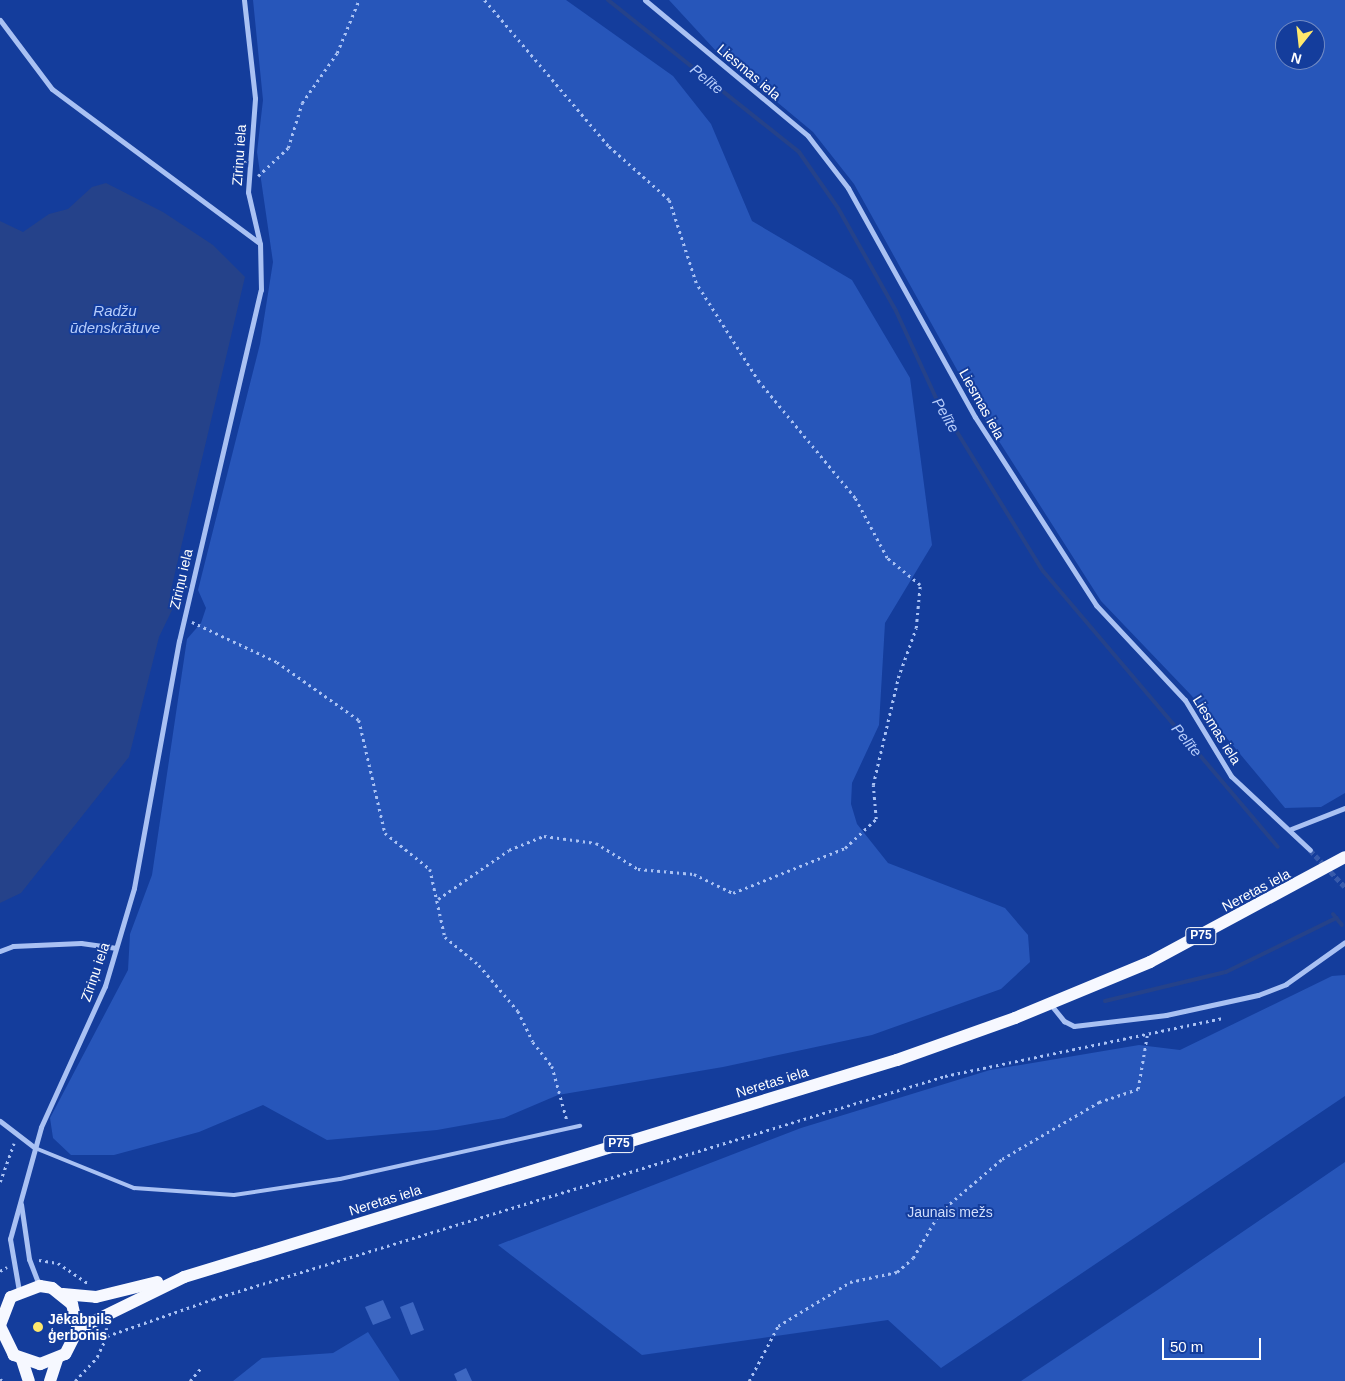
<!DOCTYPE html>
<meta charset="utf-8">
<style>
body{margin:0}
#map{position:relative;width:1345px;height:1381px;overflow:hidden;background:#143d9c;font-family:Helvetica,sans-serif}
div>[style]{position:absolute}
.green>*{inset:0;background:#2756ba}
.water>*{inset:0;background:#25428a}
.stream>*{height:4px;margin:-2px;padding:0 2px;transform-origin:2px;border-radius:2px;background:#25428a}
.building>*{inset:0;background:#3d67c2}
.street-tunnel>*{height:5px;margin-top:-2.5px;transform-origin:0;background:repeating-linear-gradient(90deg,#375aab 0 5px,transparent 0 7.5px)}
.path>*{height:2.5px;margin-top:-1.25px;transform-origin:0;background:repeating-linear-gradient(90deg,#a9c1f3 0 2.5px,transparent 0 6.5px)}
.lane>*{height:4px;margin:-2px;padding:0 2px;transform-origin:2px;border-radius:2px;background:#a9c1f3}
.street>*{height:5px;margin:-2.5px;padding:0 2.5px;transform-origin:2.5px;border-radius:2.5px;background:#a9c1f3}
.primary>*{height:12px;margin:-6px;padding:0 6px;transform-origin:6px;border-radius:6px;background:#f6f8ff}
.dots>*{width:14px;height:14px;translate:-50% -50%;box-sizing:border-box;border:2px solid #143d9c;border-radius:50%}
span{translate:-50% -50%;white-space:nowrap;text-align:center;line-height:1.15;-webkit-text-stroke:4px #143d9c;paint-order:stroke}
.shield-label span{padding:1px 4px;background:#143d9c;border:1px solid;border-radius:4px;-webkit-text-stroke-width:0}
.shield-label{font-size:12px;color:#fff;font-weight:700}
.street-label{font-size:14px;color:#fff}
.park-label{font-size:14px;color:#d2dffd}
.poi-label{font-size:14px;color:#fff;font-weight:700}
.left{translate:0 -50%;text-align:left}
.water-label{font-size:15px;color:#b6ccfa;font-style:italic}
.north{position:absolute;left:1275px;top:20px;width:50px;height:50px;box-sizing:border-box;background:#143d9c;border:1px solid #728bc4;border-radius:50%;rotate:196deg;font-size:14px;font-weight:700;line-height:20px;text-align:center;color:#fff}
.north::after{content:'';display:block;margin:auto;width:18px;height:22px;background:#ffe86c;clip-path:polygon(50% 0,100% 100%,50% 72%,0 100%)}
.scale{position:absolute;left:1162px;top:1338px;width:99px;height:22px;box-sizing:border-box;border:2px solid #fff;border-top:0;padding-left:6px;font-size:15px;line-height:18px;white-space:nowrap;color:#fff;-webkit-text-stroke:4px #143d9c;paint-order:stroke}
</style>
<div id="map">
<div class="green">
<i style="clip-path:polygon(253px 0,566px 0,673px 76px,711px 124px,752px 221px,852px 280px,910px 378px,932px 545px,885px 623px,879px 725px,852px 783px,851px 804px,857px 824px,888px 863px,1005px 908px,1028px 935px,1030px 962px,1001px 989px,872px 1035px,723px 1067px,558px 1095px,504px 1118px,437px 1130px,327px 1140px,263px 1105px,199px 1132px,114px 1155px,71px 1155px,53px 1138px,50px 1118px,128px 970px,130px 934px,152px 875px,187px 639px,201px 623px,206px 608px,198px 590px,260px 344px,273px 262px,257px 152px,263px 100px)"></i>
<i style="clip-path:polygon(evenodd,669px 0,1345px 0,1345px 793px,1321px 807px,1285px 808px,1191px 695px,1101px 601px,981px 413px,854px 184px,813px 132px,716px 51px,669px 0,1285px 30px,1315px 30px,1315px 60px,1285px 60px,1285px 30px)"></i>
<i style="clip-path:polygon(1345px 975px,1345px 1096px,941px 1368px,888px 1320px,642px 1355px,498px 1245px,801px 1128px,990px 1070px,1139px 1045px,1180px 1050px,1332px 976px)"></i>
<i style="clip-path:polygon(1345px 1162px,1345px 1381px,1021px 1381px,1159px 1289px)"></i>
<i style="clip-path:polygon(368px 1332px,400px 1381px,233px 1381px,262px 1358px,333px 1353px)"></i>
</div>
<div class="water">
<i style="clip-path:polygon(106px 183px,163px 212px,213px 245px,245px 277px,170px 594px,173px 608px,159px 637px,129px 757px,21px 893px,0 903px,0 221px,23px 232px,49px 214px,68px 209px,92px 187px)"></i>
</div>
<div class="stream">
<i style="left:608px;top:0;width:244px;rotate:38.5deg"></i>
<i style="left:799px;top:152px;width:68px;rotate:55.1deg"></i>
<i style="left:838px;top:208px;width:118px;rotate:60.6deg"></i>
<i style="left:896px;top:311px;width:96px;rotate:65.3deg"></i>
<i style="left:936px;top:398px;width:203px;rotate:58.3deg"></i>
<i style="left:1043px;top:571px;width:362px;rotate:49.6deg"></i>
<i style="left:1333px;top:914px;width:14px;rotate:51deg"></i>
<i style="left:1105px;top:1001px;width:124px;rotate:-13.5deg"></i>
<i style="left:1226px;top:972px;width:123px;rotate:-26.1deg"></i>
</div>
<div class="building">
<i style="clip-path:polygon(383px 1300px,391px 1318px,373px 1325px,365px 1307px)"></i>
<i style="clip-path:polygon(413px 1302px,424px 1330px,411px 1335px,400px 1307px)"></i>
<i style="clip-path:polygon(466px 1368px,472px 1381px,457px 1381px,454px 1374px)"></i>
</div>
<div class="street-tunnel">
<i style="left:1310px;top:850px;width:51px;rotate:46.6deg"></i>
</div>
<div class="path">
<i style="left:258px;top:176px;width:41px;rotate:-43deg"></i>
<i style="left:288px;top:148px;width:47px;rotate:-72.7deg"></i>
<i style="left:302px;top:103px;width:61px;rotate:-55deg"></i>
<i style="left:337px;top:53px;width:57px;rotate:-67.5deg"></i>
<i style="left:192px;top:622px;width:94px;rotate:25.2deg"></i>
<i style="left:277px;top:662px;width:100px;rotate:35.3deg"></i>
<i style="left:359px;top:720px;width:116px;rotate:77deg"></i>
<i style="left:385px;top:833px;width:58px;rotate:38.7deg"></i>
<i style="left:430px;top:869px;width:70px;rotate:77.6deg"></i>
<i style="left:445px;top:937px;width:44px;rotate:39.5deg"></i>
<i style="left:479px;top:965px;width:60px;rotate:49.7deg"></i>
<i style="left:518px;top:1011px;width:34px;rotate:64deg"></i>
<i style="left:533px;top:1042px;width:31px;rotate:52deg"></i>
<i style="left:552px;top:1066px;width:56px;rotate:74.5deg"></i>
<i style="left:438px;top:899px;width:86px;rotate:-34.6deg"></i>
<i style="left:509px;top:850px;width:38px;rotate:-22deg"></i>
<i style="left:544px;top:836px;width:52px;rotate:7.7deg"></i>
<i style="left:596px;top:843px;width:49px;rotate:31.8deg"></i>
<i style="left:638px;top:869px;width:56px;rotate:5.1deg"></i>
<i style="left:694px;top:874px;width:43px;rotate:26deg"></i>
<i style="left:733px;top:893px;width:121px;rotate:-21.9deg"></i>
<i style="left:845px;top:848px;width:42px;rotate:-43.1deg"></i>
<i style="left:876px;top:819px;width:34px;rotate:-95deg"></i>
<i style="left:873px;top:785px;width:110px;rotate:-76.8deg"></i>
<i style="left:898px;top:678px;width:53px;rotate:-70.2deg"></i>
<i style="left:916px;top:628px;width:43px;rotate:-84.7deg"></i>
<i style="left:920px;top:585px;width:43px;rotate:-140.7deg"></i>
<i style="left:887px;top:558px;width:68px;rotate:-118.1deg"></i>
<i style="left:855px;top:498px;width:151px;rotate:-129.6deg"></i>
<i style="left:759px;top:382px;width:117px;rotate:-122.5deg"></i>
<i style="left:696px;top:283px;width:87px;rotate:-108deg"></i>
<i style="left:669px;top:200px;width:81px;rotate:-138.5deg"></i>
<i style="left:608px;top:146px;width:192px;rotate:-130.3deg"></i>
<i style="left:0;top:1182px;width:41px;rotate:-70.3deg"></i>
<i style="left:39px;top:1260px;width:19px;rotate:9deg"></i>
<i style="left:58px;top:1263px;width:37px;rotate:34deg"></i>
<i style="left:0;top:1271px;width:8px;rotate:-30deg"></i>
<i style="left:107px;top:1336px;width:112px;rotate:-19.2deg"></i>
<i style="left:213px;top:1299px;width:765px;rotate:-16.94deg"></i>
<i style="left:945px;top:1076px;width:284px;rotate:-11.8deg"></i>
<i style="left:0;top:1379px;width:4px;rotate:34deg"></i>
<i style="left:75px;top:1381px;width:33px;rotate:-47deg"></i>
<i style="left:97px;top:1357px;width:23px;rotate:-65deg"></i>
<i style="left:107px;top:1336px;width:8px;rotate:-97deg"></i>
<i style="left:190px;top:1381px;width:16px;rotate:-50deg"></i>
<i style="left:749px;top:1381px;width:62px;rotate:-62.2deg"></i>
<i style="left:778px;top:1326px;width:84px;rotate:-31.4deg"></i>
<i style="left:850px;top:1282px;width:48px;rotate:-12deg"></i>
<i style="left:897px;top:1272px;width:21px;rotate:-41deg"></i>
<i style="left:913px;top:1258px;width:53px;rotate:-59.6deg"></i>
<i style="left:940px;top:1212px;width:82px;rotate:-40.5deg"></i>
<i style="left:1002px;top:1159px;width:113px;rotate:-30.4deg"></i>
<i style="left:1099px;top:1102px;width:41px;rotate:-18.4deg"></i>
<i style="left:1138px;top:1089px;width:54px;rotate:-80.4deg"></i>
</div>
<div class="lane">
<i style="left:35px;top:1148px;width:107px;rotate:22deg"></i>
<i style="left:134px;top:1188px;width:100px;rotate:4deg"></i>
<i style="left:234px;top:1195px;width:107px;rotate:-8.6deg"></i>
<i style="left:340px;top:1179px;width:246px;rotate:-12.5deg"></i>
</div>
<div class="street">
<i style="left:645px;top:0;width:212px;rotate:39.8deg"></i>
<i style="left:808px;top:136px;width:66px;rotate:52.4deg"></i>
<i style="left:848px;top:188px;width:262px;rotate:61deg"></i>
<i style="left:975px;top:417px;width:224px;rotate:57.2deg"></i>
<i style="left:1096px;top:605px;width:130px;rotate:46.9deg"></i>
<i style="left:1185px;top:700px;width:89px;rotate:58.8deg"></i>
<i style="left:1231px;top:776px;width:108px;rotate:43.1deg"></i>
<i style="left:0;top:20px;width:86px;rotate:53deg"></i>
<i style="left:52px;top:89px;width:257px;rotate:36.6deg"></i>
<i style="left:1291px;top:829px;width:58px;rotate:-21.3deg"></i>
<i style="left:0;top:951px;width:14px;rotate:-21deg"></i>
<i style="left:13px;top:946px;width:68px;rotate:-2.5deg"></i>
<i style="left:81px;top:943px;width:34px;rotate:8deg"></i>
<i style="left:1051px;top:1005px;width:21px;rotate:51deg"></i>
<i style="left:1064px;top:1021px;width:11px;rotate:27deg"></i>
<i style="left:1074px;top:1026px;width:93px;rotate:-6.8deg"></i>
<i style="left:1166px;top:1015px;width:94px;rotate:-12.3deg"></i>
<i style="left:1258px;top:995px;width:30px;rotate:-21deg"></i>
<i style="left:1286px;top:984px;width:72px;rotate:-35.4deg"></i>
<i style="left:0;top:1121px;width:44px;rotate:37.6deg"></i>
<i style="left:21px;top:1204px;width:56px;rotate:81.7deg"></i>
<i style="left:29px;top:1259px;width:28px;rotate:69deg"></i>
<i style="left:19px;top:1291px;width:53px;rotate:-99.8deg"></i>
<i style="left:10px;top:1239px;width:116px;rotate:-74.5deg"></i>
<i style="left:41px;top:1127px;width:155px;rotate:-65.6deg"></i>
<i style="left:105px;top:986px;width:102px;rotate:-73.5deg"></i>
<i style="left:134px;top:888px;width:251px;rotate:-79.7deg"></i>
<i style="left:179px;top:641px;width:360px;rotate:-76.9deg"></i>
<i style="left:261px;top:290px;width:46px;rotate:-91.2deg"></i>
<i style="left:260px;top:244px;width:53px;rotate:-103deg"></i>
<i style="left:248px;top:192px;width:94px;rotate:-85.7deg"></i>
<i style="left:255px;top:98px;width:99px;rotate:-96.4deg"></i>
</div>
<div class="primary">
<i style="left:63px;top:1294px;width:33px;rotate:5deg"></i>
<i style="left:96px;top:1297px;width:63px;rotate:-13.8deg"></i>
<i style="left:0;top:1325px;width:30px;rotate:-69deg"></i>
<i style="left:11px;top:1297px;width:31px;rotate:-21deg"></i>
<i style="left:40px;top:1286px;width:12px;rotate:9deg"></i>
<i style="left:52px;top:1288px;width:26px;rotate:39deg"></i>
<i style="left:72px;top:1304px;width:26px;rotate:77deg"></i>
<i style="left:78px;top:1329px;width:28px;rotate:117deg"></i>
<i style="left:65px;top:1354px;width:27px;rotate:158deg"></i>
<i style="left:40px;top:1364px;width:28px;rotate:-161deg"></i>
<i style="left:14px;top:1355px;width:32px;rotate:-116deg"></i>
<i style="left:78px;top:1329px;width:118px;rotate:-26.1deg"></i>
<i style="left:184px;top:1277px;width:745px;rotate:-16.93deg"></i>
<i style="left:897px;top:1060px;width:125px;rotate:-19.6deg"></i>
<i style="left:1015px;top:1018px;width:146px;rotate:-22.5deg"></i>
<i style="left:1150px;top:962px;width:221px;rotate:-28.3deg"></i>
<i style="left:22px;top:1360px;width:22px;rotate:72deg"></i>
<i style="left:50px;top:1381px;width:22px;rotate:-72deg"></i>
</div>
<div class="dots">
<i style="left:38px;top:1327px;background:#ffe86c"></i>
</div>
<div class="shield-label">
<span style="left:1201px;top:936px">P75</span>
<span style="left:619px;top:1144px">P75</span>
</div>
<div class="street-label">
<span style="left:749px;top:72px;rotate:40deg">Liesmas iela</span>
<span style="left:239px;top:155px;rotate:-86deg">Zīriņu iela</span>
<span style="left:982px;top:404px;rotate:61deg">Liesmas iela</span>
<span style="left:181px;top:579px;rotate:-77deg">Zīriņu iela</span>
<span style="left:1217px;top:730px;rotate:58deg">Liesmas iela</span>
<span style="left:1256px;top:890px;rotate:-28deg">Neretas iela</span>
<span style="left:95px;top:972px;rotate:-71deg">Zīriņu iela</span>
<span style="left:772px;top:1082px;rotate:-17deg">Neretas iela</span>
<span style="left:385px;top:1200px;rotate:-17deg">Neretas iela</span>
</div>
<div class="park-label">
<span style="left:950px;top:1212px">Jaunais mežs</span>
</div>
<div class="poi-label">
<span class="left" style="left:48px;top:1327px">Jēkabpils<br>ģerbonis</span>
</div>
<div class="water-label">
<span style="left:707px;top:79px;rotate:39deg">Pelīte</span>
<span style="left:115px;top:319px">Radžu<br>ūdenskrātuve</span>
<span style="left:946px;top:415px;rotate:59deg">Pelīte</span>
<span style="left:1187px;top:740px;rotate:50deg">Pelīte</span>
</div>
<div class="north">N</div>
<div class="scale">50 m</div>
</div>
